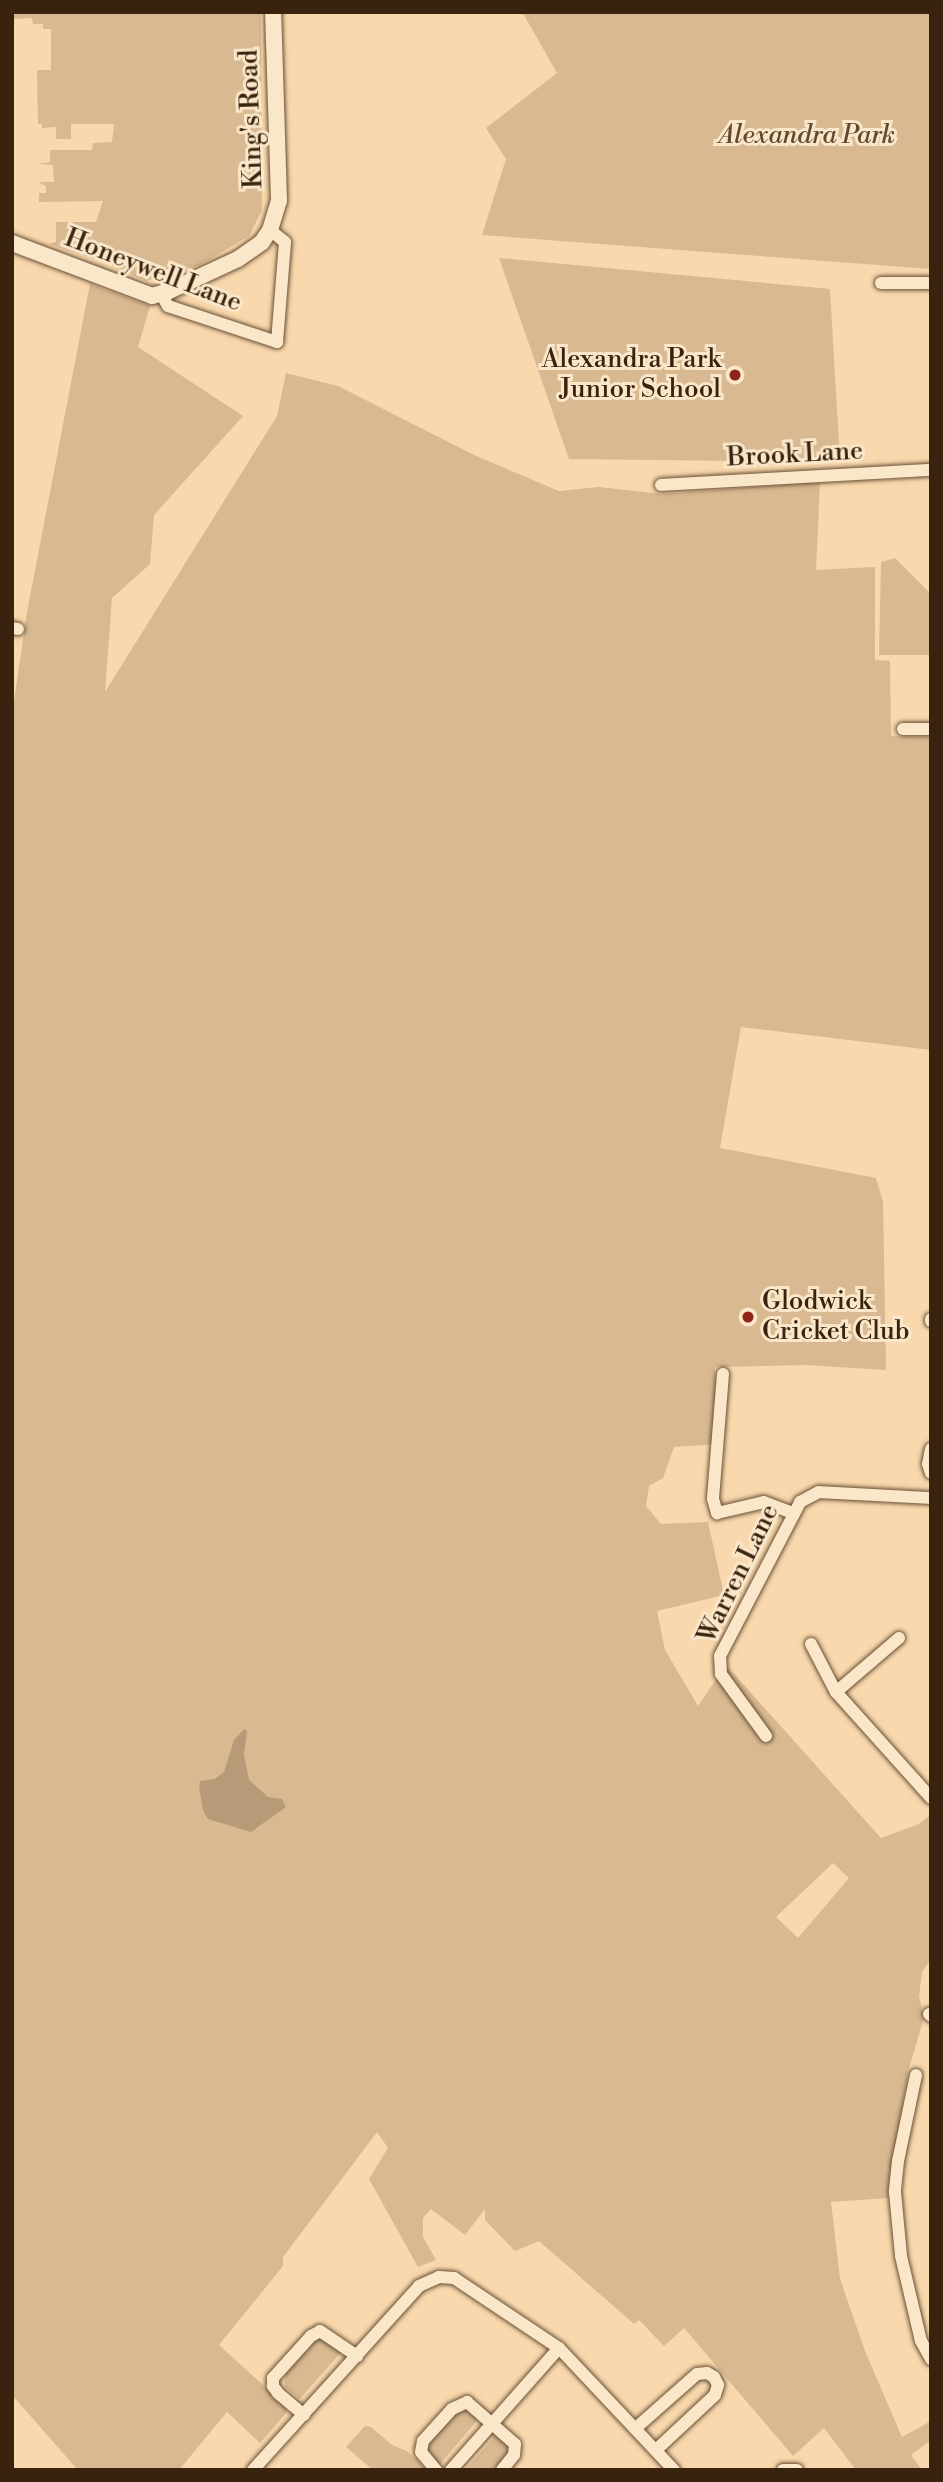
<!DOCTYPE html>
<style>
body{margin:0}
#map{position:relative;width:943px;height:2482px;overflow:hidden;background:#f8d8ac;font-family:"Libre Bodoni",serif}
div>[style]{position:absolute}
.green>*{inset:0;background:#d8b991}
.water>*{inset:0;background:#b79a77}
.roads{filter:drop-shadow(0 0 2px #695036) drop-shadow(0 0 2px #695036)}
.street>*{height:12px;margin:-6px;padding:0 6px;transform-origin:6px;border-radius:6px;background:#fae6c9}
.secondary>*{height:16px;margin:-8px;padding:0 8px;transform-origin:8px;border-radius:8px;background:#fae6c9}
.dots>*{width:19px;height:19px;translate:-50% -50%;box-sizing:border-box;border:4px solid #fae6c9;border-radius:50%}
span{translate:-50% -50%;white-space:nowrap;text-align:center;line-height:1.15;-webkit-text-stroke:6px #fae6c9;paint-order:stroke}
.street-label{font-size:26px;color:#39230f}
.park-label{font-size:26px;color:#614830;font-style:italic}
.poi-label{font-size:26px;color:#39230f}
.right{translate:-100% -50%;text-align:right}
.left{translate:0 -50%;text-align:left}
.frame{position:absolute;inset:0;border:14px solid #39230f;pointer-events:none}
</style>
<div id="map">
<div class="green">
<i style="clip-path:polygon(12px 12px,261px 12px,262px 210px,249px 236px,200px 265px,146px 281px,103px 262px,49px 244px,56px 242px,56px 222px,96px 222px,103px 201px,39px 202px,39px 193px,46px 193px,46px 186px,38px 182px,54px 182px,53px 165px,38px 164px,50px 162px,50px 150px,92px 150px,93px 143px,112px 142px,114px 124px,71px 124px,71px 139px,56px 139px,56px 127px,42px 128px,42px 124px,38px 124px,37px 70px,51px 70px,51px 29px,43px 29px,43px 24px,33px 24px,32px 18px,12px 19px)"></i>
<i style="clip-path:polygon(515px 12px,931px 12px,931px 269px,482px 235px,506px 159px,486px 128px,557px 73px,524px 15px)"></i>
<i style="clip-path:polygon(499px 258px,830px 289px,840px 462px,569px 459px)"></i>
<i style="clip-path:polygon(evenodd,90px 284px,150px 306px,138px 347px,243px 416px,154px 515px,150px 564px,112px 598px,105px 692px,277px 416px,286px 373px,338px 386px,476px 456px,559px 491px,599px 487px,662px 494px,820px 482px,816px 570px,875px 567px,875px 660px,890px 661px,891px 736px,931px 737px,931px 1050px,741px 1027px,720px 1148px,876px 1178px,883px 1202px,886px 1370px,805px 1365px,715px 1367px,717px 1444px,674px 1447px,663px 1478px,649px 1486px,646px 1506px,661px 1524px,708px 1522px,724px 1595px,657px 1611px,665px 1650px,698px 1706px,726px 1665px,881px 1838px,919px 1824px,931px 1814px,931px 1959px,922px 1972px,919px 1996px,924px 2018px,908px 2071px,888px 2198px,831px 2202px,840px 2279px,865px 2351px,902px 2437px,931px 2421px,931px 2440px,911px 2455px,922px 2470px,856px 2470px,824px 2428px,793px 2456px,684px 2328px,664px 2346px,639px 2320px,634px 2324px,539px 2241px,515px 2251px,485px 2220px,485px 2209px,465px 2235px,431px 2209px,423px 2218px,423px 2237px,436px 2260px,418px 2267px,369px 2179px,388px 2148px,377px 2132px,283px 2257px,283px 2266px,219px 2345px,285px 2405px,287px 2412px,260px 2443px,227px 2412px,179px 2470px,78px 2470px,12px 2395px,12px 715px,27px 612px,90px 284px,833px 1863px,849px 1878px,798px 1938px,776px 1917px,833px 1863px)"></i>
<i style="clip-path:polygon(895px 558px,931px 594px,931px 655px,879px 655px,881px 562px)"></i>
<i style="clip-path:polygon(323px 2336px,342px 2351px,300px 2399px,285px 2387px,285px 2374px,316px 2339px)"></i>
<i style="clip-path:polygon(464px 2407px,481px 2416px,440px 2464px,432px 2459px,426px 2450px,427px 2444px,455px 2410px)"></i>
<i style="clip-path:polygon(365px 2426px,371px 2427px,392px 2445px,407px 2451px,427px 2470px,373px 2470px,346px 2447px)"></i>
<i style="clip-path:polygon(497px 2434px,509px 2443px,508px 2455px,494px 2470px,465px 2470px)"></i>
</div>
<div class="water">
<i style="clip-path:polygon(244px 1729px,247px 1731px,244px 1755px,249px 1780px,268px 1797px,282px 1799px,286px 1807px,251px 1832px,208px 1819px,203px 1810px,199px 1787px,200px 1781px,215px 1779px,224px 1772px,234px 1740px)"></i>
</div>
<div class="roads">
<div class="street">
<i style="left:881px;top:283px;width:50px"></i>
<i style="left:161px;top:294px;width:14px;rotate:60deg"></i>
<i style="left:168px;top:306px;width:115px;rotate:18.3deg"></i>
<i style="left:277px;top:342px;width:100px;rotate:-85.4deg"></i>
<i style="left:285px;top:242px;width:19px;rotate:-141deg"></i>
<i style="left:661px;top:485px;width:270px;rotate:-3.2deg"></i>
<i style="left:12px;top:628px;width:6px;rotate:9deg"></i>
<i style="left:903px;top:729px;width:28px"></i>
<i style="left:931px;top:1319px;width:2px;rotate:90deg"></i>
<i style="left:723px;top:1374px;width:125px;rotate:94.6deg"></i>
<i style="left:713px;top:1499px;width:15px;rotate:74deg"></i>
<i style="left:717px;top:1513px;width:48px;rotate:-13.2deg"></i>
<i style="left:764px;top:1502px;width:31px;rotate:21deg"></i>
<i style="left:931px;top:1449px;width:15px;rotate:101deg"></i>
<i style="left:928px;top:1464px;width:9px;rotate:72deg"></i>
<i style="left:811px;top:1644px;width:54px;rotate:62.5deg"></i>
<i style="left:836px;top:1692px;width:142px;rotate:48.1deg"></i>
<i style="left:836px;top:1692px;width:83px;rotate:-40.6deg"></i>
<i style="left:766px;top:1736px;width:77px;rotate:-126deg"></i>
<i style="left:721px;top:1674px;width:18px;rotate:-93deg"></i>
<i style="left:720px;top:1656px;width:174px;rotate:-62.5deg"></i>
<i style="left:800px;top:1502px;width:21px;rotate:-28deg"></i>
<i style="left:819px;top:1492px;width:112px;rotate:3.1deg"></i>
<i style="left:929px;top:2014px;width:3px;rotate:45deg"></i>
<i style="left:916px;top:2075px;width:88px;rotate:101.8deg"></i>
<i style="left:898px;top:2161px;width:31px;rotate:96deg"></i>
<i style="left:895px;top:2192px;width:64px;rotate:84.6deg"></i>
<i style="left:901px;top:2256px;width:87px;rotate:76.8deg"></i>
<i style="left:921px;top:2341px;width:21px;rotate:61deg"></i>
<i style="left:304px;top:2415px;width:34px;rotate:-140deg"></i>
<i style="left:278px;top:2393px;width:9px;rotate:-126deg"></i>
<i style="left:273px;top:2386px;width:8px;rotate:-90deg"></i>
<i style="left:273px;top:2378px;width:57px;rotate:-47.9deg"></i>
<i style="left:311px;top:2336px;width:10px;rotate:-29deg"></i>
<i style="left:320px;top:2331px;width:45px;rotate:34deg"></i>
<i style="left:637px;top:2427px;width:80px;rotate:-41.5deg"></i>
<i style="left:697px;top:2374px;width:10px;rotate:-6deg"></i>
<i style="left:707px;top:2373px;width:8px;rotate:30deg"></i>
<i style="left:714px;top:2377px;width:9px;rotate:63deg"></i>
<i style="left:718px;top:2385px;width:10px;rotate:107deg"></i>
<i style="left:715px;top:2395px;width:81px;rotate:137deg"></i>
<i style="left:253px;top:2470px;width:248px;rotate:-47.9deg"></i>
<i style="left:419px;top:2286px;width:22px;rotate:-24deg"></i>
<i style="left:439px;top:2277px;width:15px;rotate:4deg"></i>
<i style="left:454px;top:2278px;width:126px;rotate:33.7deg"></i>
<i style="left:559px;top:2348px;width:168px;rotate:46.7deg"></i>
<i style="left:436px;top:2470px;width:23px;rotate:-130deg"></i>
<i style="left:421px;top:2452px;width:11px;rotate:-80deg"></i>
<i style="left:423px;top:2441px;width:43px;rotate:-47.8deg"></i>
<i style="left:452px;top:2409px;width:17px;rotate:-25deg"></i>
<i style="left:467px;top:2402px;width:64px;rotate:41.2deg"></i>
<i style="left:515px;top:2444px;width:11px;rotate:95deg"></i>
<i style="left:514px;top:2455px;width:19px;rotate:129deg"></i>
<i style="left:451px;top:2470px;width:163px;rotate:-48.5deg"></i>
<i style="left:783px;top:2470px;width:14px"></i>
</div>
<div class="secondary">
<i style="left:12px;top:243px;width:150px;rotate:20.7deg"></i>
<i style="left:152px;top:296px;width:18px;rotate:-16deg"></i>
<i style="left:169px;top:291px;width:76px;rotate:-24.9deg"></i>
<i style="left:238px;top:259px;width:29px;rotate:-35deg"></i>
<i style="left:262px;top:242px;width:14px;rotate:-56deg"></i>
<i style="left:270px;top:230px;width:31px;rotate:-73deg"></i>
<i style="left:279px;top:200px;width:188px;rotate:-91.8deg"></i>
</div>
</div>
<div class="dots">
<i style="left:735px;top:375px;background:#8f2418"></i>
<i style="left:748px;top:1317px;background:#8f2418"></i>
</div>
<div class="street-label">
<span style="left:252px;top:119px;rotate:-92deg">King's Road</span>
<span style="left:153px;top:271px;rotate:21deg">Honeywell Lane</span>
<span style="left:795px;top:455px;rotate:-3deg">Brook Lane</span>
<span style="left:739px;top:1574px;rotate:-64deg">Warren Lane</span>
</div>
<div class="park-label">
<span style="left:807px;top:136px">Alexandra Park</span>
</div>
<div class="poi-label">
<span class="right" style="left:721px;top:375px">Alexandra Park<br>Junior School</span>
<span class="left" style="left:762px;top:1317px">Glodwick<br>Cricket Club</span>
</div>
<div class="frame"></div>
</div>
